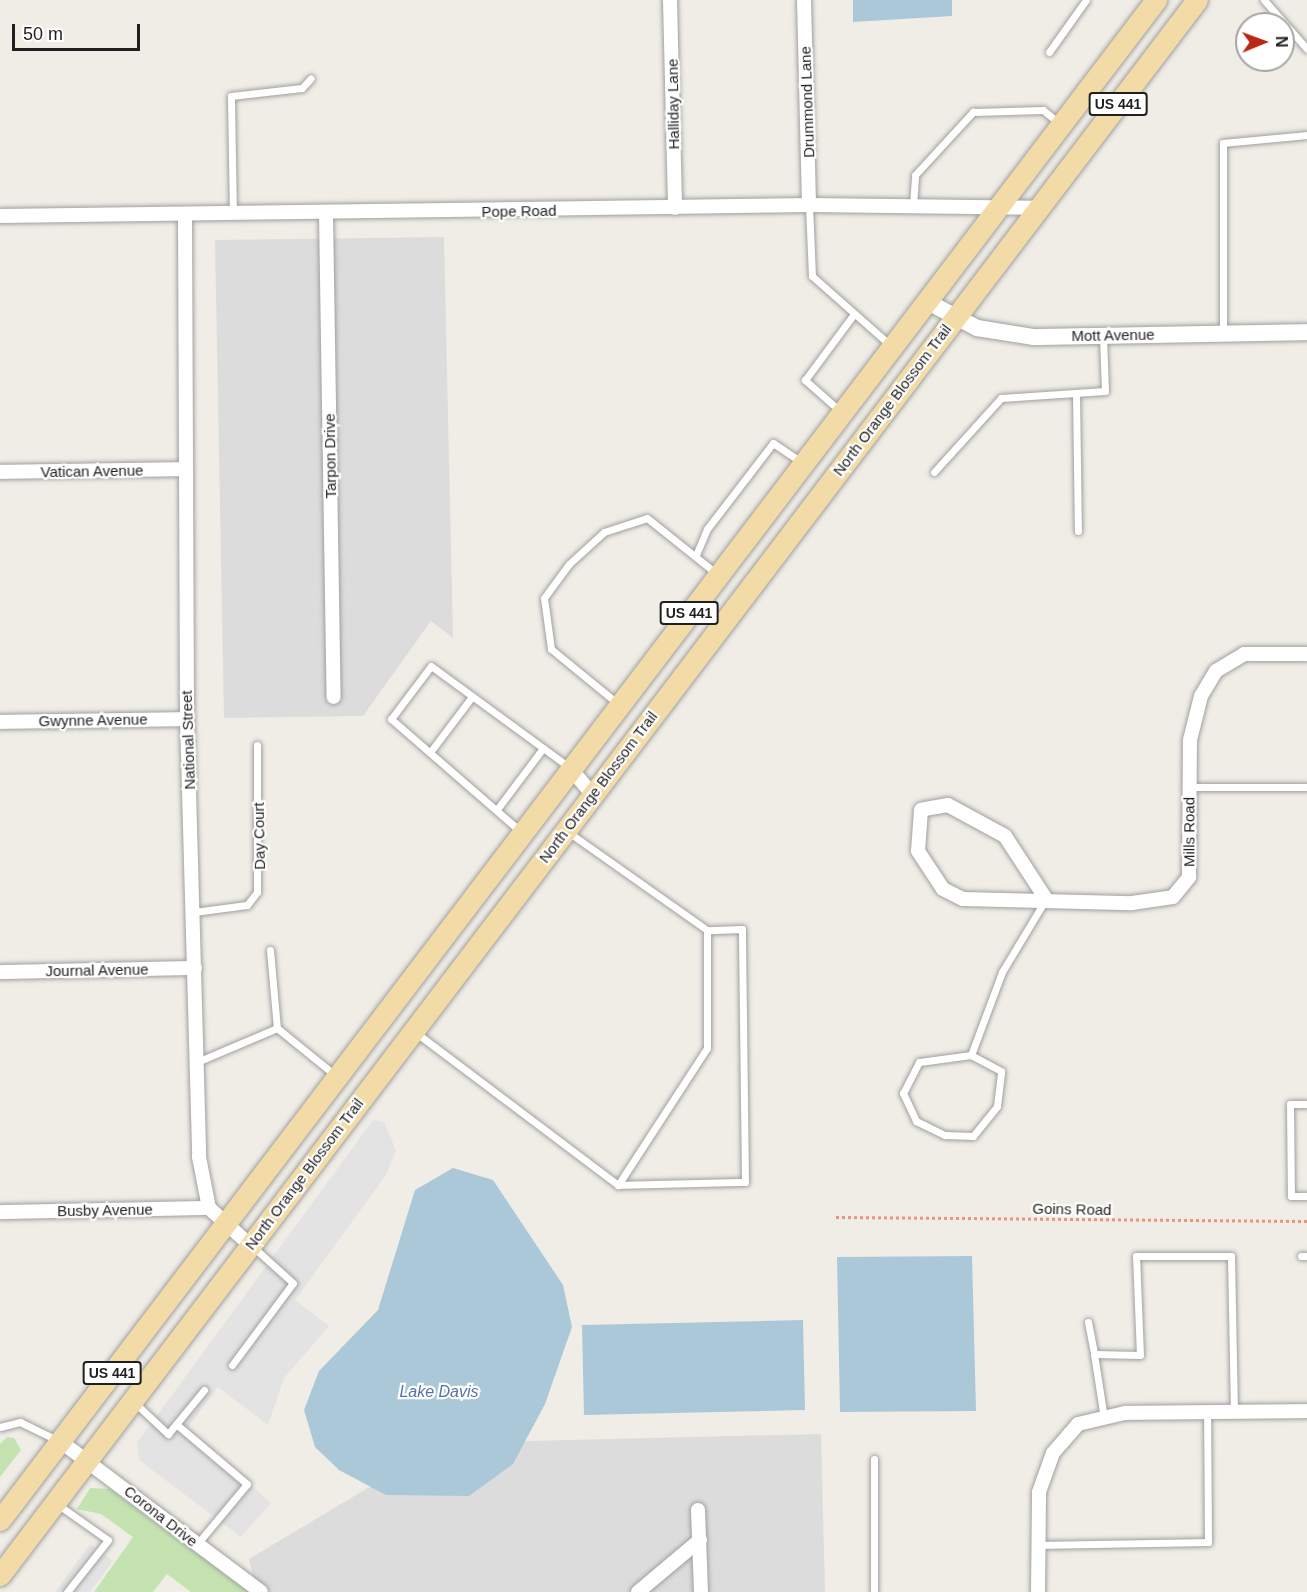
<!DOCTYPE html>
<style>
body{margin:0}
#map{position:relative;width:1307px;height:1592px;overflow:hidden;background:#efede6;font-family:Arial,sans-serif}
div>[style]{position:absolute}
.residential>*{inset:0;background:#dddcdc}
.grass>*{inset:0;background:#c4e3b1}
.parking>*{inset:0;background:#e3e3e3}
.water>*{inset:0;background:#abc8d8}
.path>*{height:3px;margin-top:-1.5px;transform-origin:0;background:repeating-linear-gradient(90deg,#ec937a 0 3px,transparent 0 6px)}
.roads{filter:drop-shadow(0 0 2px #a0a0a0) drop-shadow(0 0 2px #a0a0a0)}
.service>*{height:7px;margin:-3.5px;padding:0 3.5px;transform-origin:3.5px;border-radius:3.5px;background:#fff}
.minor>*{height:14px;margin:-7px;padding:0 7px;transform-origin:7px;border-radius:7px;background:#fff}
.tertiary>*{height:16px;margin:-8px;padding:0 8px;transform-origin:8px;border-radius:8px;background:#fff}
.primary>*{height:21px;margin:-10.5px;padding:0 10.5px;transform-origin:10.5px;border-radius:10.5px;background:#f2dba7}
span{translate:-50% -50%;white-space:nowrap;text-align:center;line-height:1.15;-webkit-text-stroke:4.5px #fff;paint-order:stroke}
.shield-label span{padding:2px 4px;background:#fff;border:2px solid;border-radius:4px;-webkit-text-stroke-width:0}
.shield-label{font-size:14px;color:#1f1f1f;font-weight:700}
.street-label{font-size:15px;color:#1f1f1f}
.water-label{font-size:16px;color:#5573a5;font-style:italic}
.north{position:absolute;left:1235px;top:12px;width:60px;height:60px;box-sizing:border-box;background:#fff;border:2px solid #a5a5a5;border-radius:50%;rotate:89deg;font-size:16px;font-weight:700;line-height:24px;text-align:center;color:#1f1f1f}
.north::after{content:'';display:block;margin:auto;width:21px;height:27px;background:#b92814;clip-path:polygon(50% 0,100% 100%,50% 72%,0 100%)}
.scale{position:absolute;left:12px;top:24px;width:128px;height:27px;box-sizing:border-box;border:3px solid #1f1f1f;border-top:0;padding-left:8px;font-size:18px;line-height:21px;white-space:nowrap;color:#1f1f1f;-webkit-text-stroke:4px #fff;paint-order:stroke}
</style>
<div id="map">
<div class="residential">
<i style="clip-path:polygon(444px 237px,453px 638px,431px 621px,363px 716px,224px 718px,215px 240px)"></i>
<i style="clip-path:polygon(821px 1434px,825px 1592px,257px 1592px,249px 1559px,443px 1443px)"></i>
</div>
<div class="grass">
<i style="clip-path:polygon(7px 1437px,14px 1438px,21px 1450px,0 1477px,0 1444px)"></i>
<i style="clip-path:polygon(90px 1488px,110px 1489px,249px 1592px,191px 1592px,167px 1574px,153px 1592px,94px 1592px,133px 1537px,101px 1514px,77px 1509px)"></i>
</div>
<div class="parking">
<i style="clip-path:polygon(373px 1120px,384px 1122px,396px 1150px,386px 1175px,295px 1300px,329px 1326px,284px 1378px,268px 1425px,218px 1387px,186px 1430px,271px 1503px,241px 1537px,139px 1460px,137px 1443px)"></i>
<i style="clip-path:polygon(90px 1544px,113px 1561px,90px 1592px,55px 1592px)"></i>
</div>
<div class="water">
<i style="clip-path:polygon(853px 0,952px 0,952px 16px,853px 22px)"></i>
<i style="clip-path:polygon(453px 1168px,493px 1180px,563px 1285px,572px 1327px,545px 1404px,513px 1464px,469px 1496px,386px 1495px,339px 1470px,315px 1447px,304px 1410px,319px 1371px,378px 1310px,415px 1190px)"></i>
<i style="clip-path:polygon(972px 1256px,976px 1411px,840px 1412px,837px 1257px)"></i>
<i style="clip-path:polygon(803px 1320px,805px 1410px,584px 1415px,582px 1325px)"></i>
</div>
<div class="path">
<i style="left:836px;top:1217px;width:471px;rotate:0.5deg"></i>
</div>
<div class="roads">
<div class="service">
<i style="left:1264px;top:0;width:65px;rotate:48.7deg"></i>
<i style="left:1049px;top:52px;width:64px;rotate:-54.6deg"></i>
<i style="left:809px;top:205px;width:71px;rotate:87.6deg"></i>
<i style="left:812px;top:276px;width:106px;rotate:41.5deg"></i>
<i style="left:913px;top:206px;width:31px;rotate:-86deg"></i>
<i style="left:915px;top:175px;width:86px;rotate:-47.4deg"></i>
<i style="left:973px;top:112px;width:70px;rotate:-1.6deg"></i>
<i style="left:1043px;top:110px;width:21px;rotate:39deg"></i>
<i style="left:233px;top:215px;width:119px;rotate:-91deg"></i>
<i style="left:231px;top:96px;width:71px;rotate:-6.4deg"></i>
<i style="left:302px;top:88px;width:13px;rotate:-48deg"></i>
<i style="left:1223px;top:333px;width:190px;rotate:-90deg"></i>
<i style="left:1223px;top:143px;width:84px;rotate:-5.4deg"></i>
<i style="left:1076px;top:393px;width:138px;rotate:89.2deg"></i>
<i style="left:840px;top:411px;width:47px;rotate:-138.5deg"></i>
<i style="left:805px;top:380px;width:82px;rotate:-53.4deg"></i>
<i style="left:934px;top:472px;width:100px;rotate:-47.8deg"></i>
<i style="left:1001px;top:398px;width:104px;rotate:-3.9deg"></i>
<i style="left:1105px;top:391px;width:55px;rotate:-92.1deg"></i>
<i style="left:696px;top:555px;width:28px;rotate:-67deg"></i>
<i style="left:707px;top:529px;width:108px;rotate:-52.5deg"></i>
<i style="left:773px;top:443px;width:34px;rotate:34deg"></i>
<i style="left:617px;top:703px;width:85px;rotate:-140.7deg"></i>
<i style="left:551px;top:649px;width:51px;rotate:-97.8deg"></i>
<i style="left:544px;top:598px;width:42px;rotate:-53.7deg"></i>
<i style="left:569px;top:564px;width:47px;rotate:-42.4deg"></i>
<i style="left:604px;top:532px;width:45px;rotate:-18deg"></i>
<i style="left:647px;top:518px;width:88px;rotate:38.6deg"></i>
<i style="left:431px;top:751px;width:66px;rotate:-53deg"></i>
<i style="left:1189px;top:787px;width:118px"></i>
<i style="left:498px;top:808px;width:75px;rotate:-53.1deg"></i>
<i style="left:520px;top:831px;width:171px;rotate:-139deg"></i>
<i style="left:391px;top:719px;width:66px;rotate:-53deg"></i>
<i style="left:431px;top:666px;width:171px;rotate:36.2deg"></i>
<i style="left:194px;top:912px;width:53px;rotate:-7.5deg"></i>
<i style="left:247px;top:905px;width:16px;rotate:-52deg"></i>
<i style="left:257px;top:892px;width:147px;rotate:-90deg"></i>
<i style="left:270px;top:950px;width:78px;rotate:84.9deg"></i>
<i style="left:415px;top:1032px;width:254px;rotate:37deg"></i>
<i style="left:618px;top:1185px;width:127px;rotate:-1.4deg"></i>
<i style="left:745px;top:1182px;width:253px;rotate:-90.7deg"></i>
<i style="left:742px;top:929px;width:35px;rotate:178deg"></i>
<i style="left:707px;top:930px;width:170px;rotate:-144.8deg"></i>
<i style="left:971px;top:1055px;width:52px;rotate:172.3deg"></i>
<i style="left:919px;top:1062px;width:35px;rotate:117deg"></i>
<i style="left:903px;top:1093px;width:31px;rotate:65deg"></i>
<i style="left:916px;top:1121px;width:32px;rotate:26deg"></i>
<i style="left:945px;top:1135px;width:28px;rotate:2deg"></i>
<i style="left:973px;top:1136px;width:38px;rotate:-51deg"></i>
<i style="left:997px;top:1106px;width:35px;rotate:-83deg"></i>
<i style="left:1001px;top:1071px;width:34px;rotate:-152deg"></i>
<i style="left:971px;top:1055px;width:89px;rotate:-69.5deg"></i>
<i style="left:1002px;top:972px;width:82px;rotate:-59deg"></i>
<i style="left:197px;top:1062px;width:87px;rotate:-23deg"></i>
<i style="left:277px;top:1028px;width:75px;rotate:39deg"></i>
<i style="left:1307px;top:1104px;width:17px;rotate:180deg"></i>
<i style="left:1290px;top:1104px;width:92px;rotate:89.4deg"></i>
<i style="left:1291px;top:1196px;width:16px"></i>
<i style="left:618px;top:1185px;width:163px;rotate:-57deg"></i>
<i style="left:707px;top:1048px;width:118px;rotate:-90deg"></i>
<i style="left:1301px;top:1256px;width:6px"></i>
<i style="left:1088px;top:1322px;width:33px;rotate:79deg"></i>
<i style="left:232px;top:1365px;width:102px;rotate:-53.4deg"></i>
<i style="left:293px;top:1283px;width:55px;rotate:-137.9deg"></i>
<i style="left:134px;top:1402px;width:47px;rotate:43.3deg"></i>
<i style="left:168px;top:1434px;width:57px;rotate:-50.7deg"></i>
<i style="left:1104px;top:1418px;width:65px;rotate:-98.9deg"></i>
<i style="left:1094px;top:1354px;width:46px;rotate:1.2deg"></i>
<i style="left:1140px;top:1355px;width:99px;rotate:-92.3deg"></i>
<i style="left:1136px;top:1256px;width:95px"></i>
<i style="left:1231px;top:1256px;width:156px;rotate:88.9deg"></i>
<i style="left:176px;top:1424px;width:93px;rotate:40.2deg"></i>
<i style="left:247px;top:1484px;width:78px;rotate:129.8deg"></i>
<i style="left:0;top:1427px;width:21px;rotate:-14deg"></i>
<i style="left:20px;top:1422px;width:43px;rotate:26deg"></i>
<i style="left:57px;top:1504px;width:62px;rotate:35.2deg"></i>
<i style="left:108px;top:1540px;width:66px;rotate:128.3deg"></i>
<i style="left:1039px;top:1545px;width:169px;rotate:-1deg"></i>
<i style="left:1208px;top:1542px;width:130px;rotate:-90.4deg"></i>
<i style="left:874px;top:1592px;width:133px;rotate:-90deg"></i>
</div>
<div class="minor">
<i style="left:670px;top:0;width:208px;rotate:88.6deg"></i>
<i style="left:804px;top:0;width:205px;rotate:88.6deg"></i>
<i style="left:326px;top:214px;width:483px;rotate:89.1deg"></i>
<i style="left:185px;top:215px;width:504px;rotate:89.77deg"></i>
<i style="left:187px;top:719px;width:438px;rotate:88.4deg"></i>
<i style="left:199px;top:1157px;width:52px;rotate:78.9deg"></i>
<i style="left:209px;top:1208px;width:55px;rotate:42.1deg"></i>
<i style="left:0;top:216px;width:809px;rotate:-0.78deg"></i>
<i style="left:809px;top:205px;width:230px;rotate:0.7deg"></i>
<i style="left:0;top:472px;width:185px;rotate:-0.9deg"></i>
<i style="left:0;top:722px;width:187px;rotate:-0.9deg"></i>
<i style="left:571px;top:769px;width:33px;rotate:50deg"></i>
<i style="left:1046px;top:899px;width:75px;rotate:-123.1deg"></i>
<i style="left:1005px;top:836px;width:65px;rotate:-151.5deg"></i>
<i style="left:948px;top:805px;width:27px;rotate:170deg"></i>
<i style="left:921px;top:810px;width:41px;rotate:94.2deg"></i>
<i style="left:918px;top:851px;width:45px;rotate:56.7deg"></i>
<i style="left:943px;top:889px;width:22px;rotate:27deg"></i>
<i style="left:963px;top:899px;width:169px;rotate:1.4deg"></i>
<i style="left:1132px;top:903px;width:41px;rotate:-8.3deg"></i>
<i style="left:1173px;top:897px;width:26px;rotate:-51deg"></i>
<i style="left:1189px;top:877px;width:137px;rotate:-89.6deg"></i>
<i style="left:1190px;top:740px;width:45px;rotate:-76deg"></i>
<i style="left:1201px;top:696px;width:29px;rotate:-59deg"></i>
<i style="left:1216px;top:671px;width:33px;rotate:-31deg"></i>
<i style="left:1244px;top:654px;width:63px"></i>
<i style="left:0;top:972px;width:195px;rotate:-1.2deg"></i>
<i style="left:0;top:1212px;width:209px;rotate:-1.1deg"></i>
<i style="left:60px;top:1441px;width:251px;rotate:36.9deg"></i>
<i style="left:698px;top:1510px;width:82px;rotate:87.9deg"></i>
<i style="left:638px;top:1592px;width:81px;rotate:-40deg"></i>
<i style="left:1038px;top:1592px;width:100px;rotate:-89.4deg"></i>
<i style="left:1039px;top:1492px;width:41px;rotate:-70.3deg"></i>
<i style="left:1053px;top:1453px;width:38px;rotate:-49deg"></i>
<i style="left:1078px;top:1424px;width:48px;rotate:-13.2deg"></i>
<i style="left:1125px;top:1413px;width:182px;rotate:-0.6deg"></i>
</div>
<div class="tertiary">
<i style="left:926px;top:301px;width:58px;rotate:27.9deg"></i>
<i style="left:977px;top:328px;width:58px;rotate:9deg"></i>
<i style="left:1034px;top:337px;width:273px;rotate:-1deg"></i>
</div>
<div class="primary">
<i style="left:0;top:1520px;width:1910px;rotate:-52.75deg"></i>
<i style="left:0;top:1575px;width:1978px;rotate:-52.77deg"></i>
</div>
</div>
<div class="shield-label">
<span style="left:1118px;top:104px">US 441</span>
<span style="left:689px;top:613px">US 441</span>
<span style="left:112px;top:1373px">US 441</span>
</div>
<div class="street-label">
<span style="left:807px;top:102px;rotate:-92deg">Drummond Lane</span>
<span style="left:673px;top:104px;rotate:-91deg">Halliday Lane</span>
<span style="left:519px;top:211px;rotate:-1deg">Pope Road</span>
<span style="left:1113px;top:335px;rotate:-1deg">Mott Avenue</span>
<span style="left:892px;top:400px;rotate:-53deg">North Orange Blossom Trail</span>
<span style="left:330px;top:456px;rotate:-91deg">Tarpon Drive</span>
<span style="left:92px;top:471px;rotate:-1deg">Vatican Avenue</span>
<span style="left:93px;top:720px;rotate:-1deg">Gwynne Avenue</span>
<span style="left:188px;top:740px;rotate:-92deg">National Street</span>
<span style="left:598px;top:787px;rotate:-53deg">North Orange Blossom Trail</span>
<span style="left:1189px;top:832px;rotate:-90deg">Mills Road</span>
<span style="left:259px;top:836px;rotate:-91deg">Day Court</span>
<span style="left:97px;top:970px;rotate:-1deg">Journal Avenue</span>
<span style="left:304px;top:1174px;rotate:-53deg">North Orange Blossom Trail</span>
<span style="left:1072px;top:1209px;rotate:1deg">Goins Road</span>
<span style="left:105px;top:1210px;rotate:-1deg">Busby Avenue</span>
<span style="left:161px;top:1516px;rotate:38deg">Corona Drive</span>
</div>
<div class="water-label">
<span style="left:439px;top:1392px">Lake Davis</span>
</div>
<div class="north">N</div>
<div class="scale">50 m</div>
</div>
